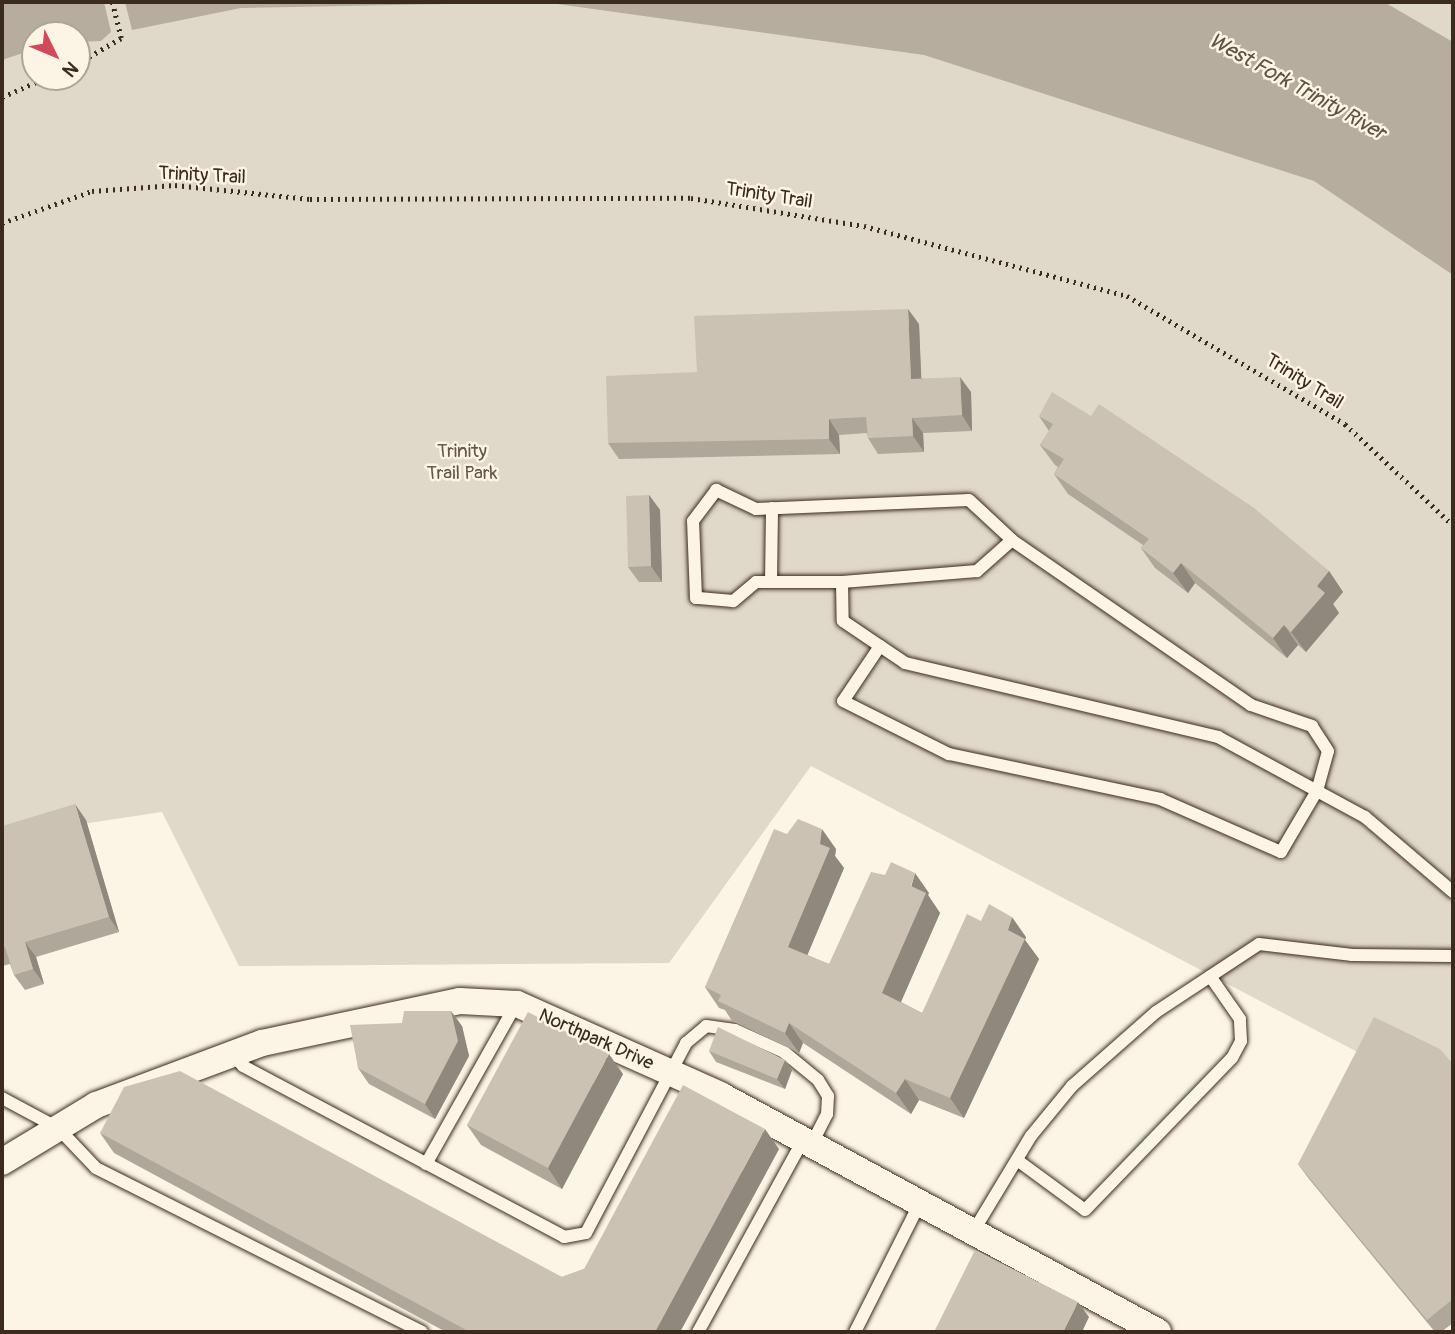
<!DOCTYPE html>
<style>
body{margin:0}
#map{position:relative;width:1455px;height:1334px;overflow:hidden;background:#fcf5e5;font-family:Pangolin,sans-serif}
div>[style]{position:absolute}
.green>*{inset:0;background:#e0d8c8}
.water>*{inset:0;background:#b7ad9e}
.path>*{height:4.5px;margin-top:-2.25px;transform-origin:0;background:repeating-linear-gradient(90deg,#3b2a1e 0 2px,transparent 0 7px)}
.roads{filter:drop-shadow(0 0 2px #3b2a1e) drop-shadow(0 0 2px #3b2a1e)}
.service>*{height:12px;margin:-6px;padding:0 6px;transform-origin:6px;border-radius:6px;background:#fcf5e5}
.minor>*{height:26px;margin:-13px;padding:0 13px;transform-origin:13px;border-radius:13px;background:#fcf5e5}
.wall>*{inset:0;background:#afa79a}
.shaded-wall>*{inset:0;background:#8f887d}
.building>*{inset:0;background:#ccc2b3}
span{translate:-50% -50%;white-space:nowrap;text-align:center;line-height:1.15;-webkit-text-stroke:5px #fcf5e5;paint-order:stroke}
.street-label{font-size:19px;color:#3b2a1e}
.park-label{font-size:19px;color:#645648}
.water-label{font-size:21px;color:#605144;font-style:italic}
.frame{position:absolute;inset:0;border:4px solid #3b2a1e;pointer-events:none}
.north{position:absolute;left:21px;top:21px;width:70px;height:70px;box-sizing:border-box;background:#fcf5e5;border:2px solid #afa495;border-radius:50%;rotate:133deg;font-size:19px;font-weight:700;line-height:28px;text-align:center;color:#3b2a1e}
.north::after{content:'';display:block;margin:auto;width:24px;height:32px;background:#d1495b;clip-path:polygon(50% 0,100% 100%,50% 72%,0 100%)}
</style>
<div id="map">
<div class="green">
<i style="clip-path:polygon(evenodd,2px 2px,1453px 2px,1453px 1102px,811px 766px,669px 963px,239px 966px,162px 812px,2px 836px,2px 2px,35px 35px,77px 35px,77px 77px,35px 77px,35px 35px)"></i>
</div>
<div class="water">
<i style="clip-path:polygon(2px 2px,104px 2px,111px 32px,101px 41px,77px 42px,77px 35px,35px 35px,35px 49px,2px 60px)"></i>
<i style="clip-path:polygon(125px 2px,1384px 2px,1453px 42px,1453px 275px,1314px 181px,924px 55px,543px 2px,241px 8px,132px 30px)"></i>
</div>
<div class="path">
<i style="left:77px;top:64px;width:51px;rotate:-30.6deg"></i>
<i style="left:121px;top:38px;width:37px;rotate:-104deg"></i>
<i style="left:2px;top:97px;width:50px;rotate:-23.5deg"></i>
<i style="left:2px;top:223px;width:96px;rotate:-19.6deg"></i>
<i style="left:92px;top:191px;width:83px;rotate:-4.1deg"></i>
<i style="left:175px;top:185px;width:136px;rotate:5.9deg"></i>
<i style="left:310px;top:199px;width:381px;rotate:-0.2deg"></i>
<i style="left:691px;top:198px;width:175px;rotate:9.2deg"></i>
<i style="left:864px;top:226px;width:272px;rotate:14.9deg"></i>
<i style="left:1127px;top:296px;width:253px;rotate:30.4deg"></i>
<i style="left:1345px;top:424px;width:148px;rotate:43.1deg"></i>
</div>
<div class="roads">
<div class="service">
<i style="left:771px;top:582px;width:74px;rotate:-89.2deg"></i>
<i style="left:842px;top:582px;width:86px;rotate:180deg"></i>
<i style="left:756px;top:582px;width:30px;rotate:140deg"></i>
<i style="left:733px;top:601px;width:37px;rotate:-175deg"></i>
<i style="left:696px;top:598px;width:77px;rotate:-92.2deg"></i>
<i style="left:693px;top:521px;width:39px;rotate:-53deg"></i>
<i style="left:716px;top:490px;width:44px;rotate:25.4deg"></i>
<i style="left:756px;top:509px;width:213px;rotate:-2.4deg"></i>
<i style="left:969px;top:500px;width:59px;rotate:42.9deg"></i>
<i style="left:880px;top:646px;width:66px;rotate:123.9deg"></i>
<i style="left:843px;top:701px;width:119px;rotate:26.6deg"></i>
<i style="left:949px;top:754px;width:216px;rotate:12deg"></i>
<i style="left:1160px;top:799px;width:132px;rotate:23.7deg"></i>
<i style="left:1281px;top:852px;width:71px;rotate:-59.5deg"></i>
<i style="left:1317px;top:791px;width:41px;rotate:-74.6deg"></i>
<i style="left:1328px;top:751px;width:30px;rotate:-123deg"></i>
<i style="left:1312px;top:726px;width:65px;rotate:-161deg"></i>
<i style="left:1251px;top:705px;width:290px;rotate:-145.4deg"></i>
<i style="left:1012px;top:540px;width:47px;rotate:138.5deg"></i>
<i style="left:977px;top:571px;width:135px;rotate:175.3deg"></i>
<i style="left:842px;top:582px;width:39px;rotate:89deg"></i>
<i style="left:843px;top:621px;width:45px;rotate:34deg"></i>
<i style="left:880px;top:646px;width:30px;rotate:34deg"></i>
<i style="left:905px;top:663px;width:322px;rotate:13.3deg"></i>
<i style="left:1218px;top:737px;width:113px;rotate:28.6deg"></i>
<i style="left:1317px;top:791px;width:55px;rotate:28.4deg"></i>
<i style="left:1365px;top:817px;width:116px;rotate:40.4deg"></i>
<i style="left:232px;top:1054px;width:16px;rotate:47deg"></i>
<i style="left:243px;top:1066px;width:364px;rotate:28deg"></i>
<i style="left:564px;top:1237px;width:22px;rotate:-10deg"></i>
<i style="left:586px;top:1233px;width:215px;rotate:-62.2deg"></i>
<i style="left:686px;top:1043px;width:26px;rotate:-40deg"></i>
<i style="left:706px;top:1026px;width:29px;rotate:8deg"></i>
<i style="left:735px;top:1030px;width:54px;rotate:24.2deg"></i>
<i style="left:784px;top:1052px;width:44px;rotate:39.5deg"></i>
<i style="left:818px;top:1080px;width:19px;rotate:58deg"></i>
<i style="left:828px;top:1096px;width:18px;rotate:93deg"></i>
<i style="left:827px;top:1114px;width:35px;rotate:117deg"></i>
<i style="left:2px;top:1098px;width:64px;rotate:28.2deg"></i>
<i style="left:58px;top:1128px;width:55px;rotate:46.5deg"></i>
<i style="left:96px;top:1168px;width:365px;rotate:26.7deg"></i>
<i style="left:1017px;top:1160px;width:84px;rotate:36.3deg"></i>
<i style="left:1085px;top:1210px;width:211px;rotate:-46deg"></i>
<i style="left:1232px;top:1058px;width:19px;rotate:-62deg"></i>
<i style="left:1241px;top:1041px;width:22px;rotate:-93deg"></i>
<i style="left:1240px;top:1019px;width:52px;rotate:-124.9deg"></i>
<i style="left:426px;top:1164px;width:184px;rotate:-60.6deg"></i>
<i style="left:973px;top:1232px;width:112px;rotate:-58.9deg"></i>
<i style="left:1031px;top:1136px;width:65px;rotate:-50.6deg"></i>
<i style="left:1072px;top:1086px;width:112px;rotate:-41.4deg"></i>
<i style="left:1156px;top:1012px;width:123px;rotate:-33.4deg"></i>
<i style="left:1259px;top:944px;width:94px;rotate:6.7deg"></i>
<i style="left:1352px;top:955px;width:101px;rotate:0.6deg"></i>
<i style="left:698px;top:1332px;width:219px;rotate:-61.3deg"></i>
<i style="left:855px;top:1332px;width:144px;rotate:-63.3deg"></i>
</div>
<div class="minor">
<i style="left:2px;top:1162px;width:110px;rotate:-31.2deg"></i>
<i style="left:96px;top:1105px;width:177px;rotate:-20.5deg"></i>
<i style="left:262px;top:1043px;width:202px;rotate:-12deg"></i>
<i style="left:460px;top:1001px;width:57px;rotate:3deg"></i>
<i style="left:517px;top:1004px;width:222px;rotate:24.1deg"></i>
<i style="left:720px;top:1095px;width:498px;rotate:28.4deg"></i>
</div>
</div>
<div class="wall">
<i style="clip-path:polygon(919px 324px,921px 378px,971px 392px,972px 431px,923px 433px,924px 452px,878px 454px,868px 438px,867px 433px,839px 435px,840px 454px,619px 459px,608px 443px,697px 372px)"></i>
<i style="clip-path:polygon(1039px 416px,1329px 571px,1343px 592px,1333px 604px,1339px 613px,1306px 652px,1298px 645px,1287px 658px,1195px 583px,1188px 593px,1155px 568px,1141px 548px,1143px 545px,1068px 494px,1054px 474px,1058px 467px,1055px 465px,1040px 445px,1049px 431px)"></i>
<i style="clip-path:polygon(649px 495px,660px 510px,662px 582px,639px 582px,628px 567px)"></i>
<i style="clip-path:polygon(86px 820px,119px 932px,36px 957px,44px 984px,25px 990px,14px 975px,10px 964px,2px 966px,2px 826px)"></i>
<i style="clip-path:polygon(787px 834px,836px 849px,835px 856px,844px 868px,807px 955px,829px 964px,929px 893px,928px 895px,940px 913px,901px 1002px,922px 1013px,981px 921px,1026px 937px,1025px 940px,1039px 959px,964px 1118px,919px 1100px,911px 1114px,803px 1043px,799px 1053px,732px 1021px,725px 1010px,719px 1008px,705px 987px)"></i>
<i style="clip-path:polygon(462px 1026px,469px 1056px,435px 1119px,369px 1084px,358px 1068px)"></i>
<i style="clip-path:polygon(709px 1051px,785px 1060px,792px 1070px,785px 1089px,716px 1062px)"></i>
<i style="clip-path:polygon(1453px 1064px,1453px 1323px,1441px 1332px,1435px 1332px,1309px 1179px,1298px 1164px)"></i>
<i style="clip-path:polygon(623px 1074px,562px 1189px,481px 1145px,467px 1125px)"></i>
<i style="clip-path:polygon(100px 1133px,562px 1277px,584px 1269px,779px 1149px,680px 1332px,446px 1332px,114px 1153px)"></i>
</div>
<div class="shaded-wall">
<i style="clip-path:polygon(908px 309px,919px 324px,922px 394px,911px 379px)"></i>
<i style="clip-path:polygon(960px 377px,971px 392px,972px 431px,962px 415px)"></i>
<i style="clip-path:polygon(912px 418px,923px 433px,924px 452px,913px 436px)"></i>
<i style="clip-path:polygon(829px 419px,839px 435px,840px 454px,829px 439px)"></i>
<i style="clip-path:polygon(649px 495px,660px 510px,662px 582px,651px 566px)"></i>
<i style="clip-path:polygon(1181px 563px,1195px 583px,1188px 593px,1173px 573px)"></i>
<i style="clip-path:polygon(1329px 571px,1343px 592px,1333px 604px,1339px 613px,1306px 652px,1291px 632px,1317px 586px)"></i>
<i style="clip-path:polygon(1284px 625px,1298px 645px,1287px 658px,1273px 638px)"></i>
<i style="clip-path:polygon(75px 804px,86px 820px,119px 932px,109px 917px)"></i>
<i style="clip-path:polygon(822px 829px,836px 849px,835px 856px,844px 868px,802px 968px,788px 947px)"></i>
<i style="clip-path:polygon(915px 873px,929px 893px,928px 895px,940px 913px,896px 1013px,882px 993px)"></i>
<i style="clip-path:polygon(1012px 917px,1026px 937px,1025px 940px,1039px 959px,964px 1118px,950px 1098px)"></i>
<i style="clip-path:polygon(25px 942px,36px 957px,44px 984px,33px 969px)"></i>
<i style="clip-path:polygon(451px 1011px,462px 1026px,469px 1056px,435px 1119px,425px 1104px)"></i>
<i style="clip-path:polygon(789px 1023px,803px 1043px,799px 1053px,785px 1033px)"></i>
<i style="clip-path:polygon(609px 1054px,623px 1074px,562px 1189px,548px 1168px)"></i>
<i style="clip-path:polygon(785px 1060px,792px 1070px,785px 1089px,777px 1079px)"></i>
<i style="clip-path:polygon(905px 1079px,919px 1100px,911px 1114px,896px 1093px)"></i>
<i style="clip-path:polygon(765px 1129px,779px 1149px,680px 1332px,655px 1332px)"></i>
<i style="clip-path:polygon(1078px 1302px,1089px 1317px,1082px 1332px,1063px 1332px)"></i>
</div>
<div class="building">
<i style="clip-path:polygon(908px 309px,911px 379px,960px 377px,962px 415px,912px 418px,913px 436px,868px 438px,866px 417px,829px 419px,829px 439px,608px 443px,606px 376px,697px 372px,694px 316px)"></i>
<i style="clip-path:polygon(1052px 392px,1091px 416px,1099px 404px,1254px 508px,1329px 571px,1317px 586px,1325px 593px,1291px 632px,1284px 625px,1273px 638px,1181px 563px,1173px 573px,1141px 548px,1149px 539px,1054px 474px,1064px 459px,1040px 445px,1053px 424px,1039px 416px)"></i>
<i style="clip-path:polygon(649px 495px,651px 566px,628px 567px,626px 496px)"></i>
<i style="clip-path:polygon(75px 804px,109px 917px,25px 942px,33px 969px,14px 975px,5px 947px,2px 948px,2px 826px)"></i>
<i style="clip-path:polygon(798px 819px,822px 829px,820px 844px,830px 848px,788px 947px,829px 964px,871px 872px,885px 875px,891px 862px,915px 873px,911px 886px,926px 893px,882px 993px,922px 1013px,967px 914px,981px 921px,989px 904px,1012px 917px,1008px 930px,1025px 939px,950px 1098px,905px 1079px,896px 1093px,789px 1023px,785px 1033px,718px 1001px,721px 995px,705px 987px,774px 829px,787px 834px)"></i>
<i style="clip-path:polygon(404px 1011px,451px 1011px,458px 1041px,425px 1104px,358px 1068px,350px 1025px,402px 1023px)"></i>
<i style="clip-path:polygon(528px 1012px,609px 1054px,548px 1168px,467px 1125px)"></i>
<i style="clip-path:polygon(1374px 1017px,1440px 1049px,1453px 1064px,1453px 1299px,1427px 1320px,1298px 1164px)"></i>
<i style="clip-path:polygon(718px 1027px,785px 1060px,777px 1079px,709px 1051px)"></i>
<i style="clip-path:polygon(180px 1071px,562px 1277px,584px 1269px,683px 1085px,765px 1129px,655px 1332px,470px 1332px,100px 1133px,124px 1087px)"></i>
<i style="clip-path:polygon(975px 1250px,1078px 1302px,1063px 1332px,934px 1332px)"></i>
</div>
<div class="street-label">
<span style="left:202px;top:176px;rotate:3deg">Trinity Trail</span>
<span style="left:769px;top:196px;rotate:9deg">Trinity Trail</span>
<span style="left:1304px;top:382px;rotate:32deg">Trinity Trail</span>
<span style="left:596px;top:1040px;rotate:24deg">Northpark Drive</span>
</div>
<div class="park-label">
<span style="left:462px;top:463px">Trinity<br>Trail Park</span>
</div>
<div class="water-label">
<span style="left:1297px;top:87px;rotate:29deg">West Fork Trinity River</span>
</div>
<div class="frame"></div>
<div class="north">N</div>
</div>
